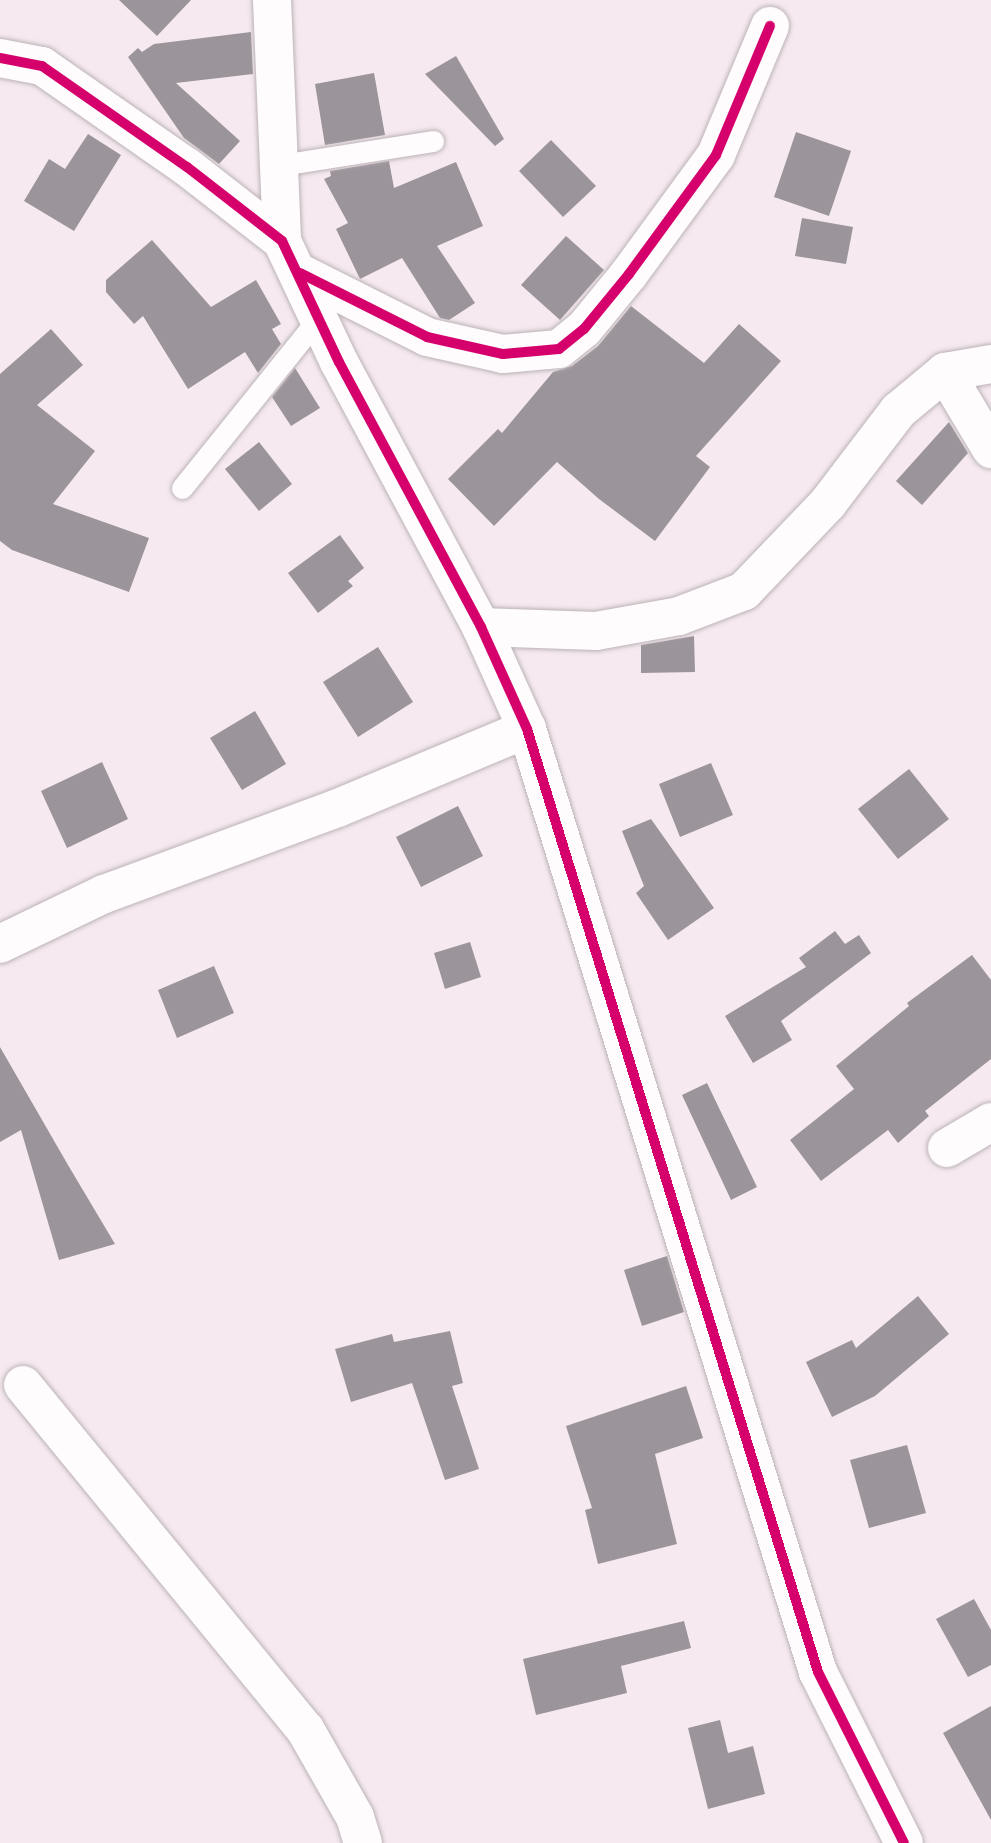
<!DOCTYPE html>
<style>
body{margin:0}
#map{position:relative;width:991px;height:1843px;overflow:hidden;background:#f6eaf0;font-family:"Work Sans",sans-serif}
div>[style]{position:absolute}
.building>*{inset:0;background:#9b949a}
.roads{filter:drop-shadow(0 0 2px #bbb2b7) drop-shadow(0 0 2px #bbb2b7)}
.lane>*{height:21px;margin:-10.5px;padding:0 10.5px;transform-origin:10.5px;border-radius:10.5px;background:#fefcfd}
.street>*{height:38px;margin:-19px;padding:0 19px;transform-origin:19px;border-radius:19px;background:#fefcfd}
.cycleway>*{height:10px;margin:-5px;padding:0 5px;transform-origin:5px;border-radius:5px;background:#d6006c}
span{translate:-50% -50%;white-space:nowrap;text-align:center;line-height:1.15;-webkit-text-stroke:7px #fbe5f1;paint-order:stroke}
</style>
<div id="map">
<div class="building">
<i style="clip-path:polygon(119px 0,191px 0,157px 36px)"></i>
<i style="clip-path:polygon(251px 32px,253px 74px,176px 83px,240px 141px,219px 164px,184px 138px,128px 57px,138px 48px,142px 52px,154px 44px)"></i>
<i style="clip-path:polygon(456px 56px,504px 139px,495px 146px,425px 74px)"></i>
<i style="clip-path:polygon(374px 73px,385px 135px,325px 145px,315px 84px)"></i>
<i style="clip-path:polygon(796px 132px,851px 151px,829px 216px,774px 197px)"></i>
<i style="clip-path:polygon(88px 134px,121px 155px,74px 231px,24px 201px,49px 159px,65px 169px)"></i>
<i style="clip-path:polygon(551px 140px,596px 186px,563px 217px,519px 171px)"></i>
<i style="clip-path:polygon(389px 161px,394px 188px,456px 162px,483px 226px,437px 246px,475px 303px,449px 320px,440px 318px,402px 258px,360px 279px,336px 229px,348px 223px,324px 179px,331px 176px,330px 171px)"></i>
<i style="clip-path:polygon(802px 218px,853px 227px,846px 264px,795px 256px)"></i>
<i style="clip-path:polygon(566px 236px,604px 270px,560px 320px,521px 285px)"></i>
<i style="clip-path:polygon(152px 240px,211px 307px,256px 280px,281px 324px,272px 329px,281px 344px,258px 373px,245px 352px,188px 389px,143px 316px,134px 324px,106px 292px,106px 280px)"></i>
<i style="clip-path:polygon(631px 306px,704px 363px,739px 324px,781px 361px,696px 456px,710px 467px,655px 541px,599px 499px,557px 462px,494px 526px,448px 479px,498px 429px,502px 433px,553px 372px,572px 366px,598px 346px)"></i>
<i style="clip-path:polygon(51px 329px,83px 365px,37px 405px,95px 451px,53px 504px,149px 538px,129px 592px,12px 550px,0 541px,0 374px)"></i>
<i style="clip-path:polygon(295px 368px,320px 408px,291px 426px,272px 397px)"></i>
<i style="clip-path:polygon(949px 422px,968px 453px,922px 505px,896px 481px)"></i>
<i style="clip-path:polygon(259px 442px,292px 484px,259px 511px,225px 469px)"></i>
<i style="clip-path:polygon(340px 535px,364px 568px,348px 581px,353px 586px,318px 613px,288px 573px)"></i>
<i style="clip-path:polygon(694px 636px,695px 672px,641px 673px,641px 645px)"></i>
<i style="clip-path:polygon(378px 647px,413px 702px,358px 737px,323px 682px)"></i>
<i style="clip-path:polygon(255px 711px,286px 764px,242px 790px,210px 738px)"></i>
<i style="clip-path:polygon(102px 762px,128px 819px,67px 848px,41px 791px)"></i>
<i style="clip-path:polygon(711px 763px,733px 815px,680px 837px,659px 784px)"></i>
<i style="clip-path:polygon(909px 769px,949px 819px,898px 859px,858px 809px)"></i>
<i style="clip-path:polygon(458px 806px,483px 856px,421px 887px,396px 837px)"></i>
<i style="clip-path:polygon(651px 819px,714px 908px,668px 940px,636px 893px,644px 886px,622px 831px)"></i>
<i style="clip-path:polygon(835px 931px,845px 944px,859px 935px,871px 953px,781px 1021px,792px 1040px,753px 1063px,725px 1016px,806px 967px,799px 958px)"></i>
<i style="clip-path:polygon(470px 942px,481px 977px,445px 989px,434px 953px)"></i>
<i style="clip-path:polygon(972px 955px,991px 980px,991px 1059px,925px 1111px,929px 1116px,898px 1143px,888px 1130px,821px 1181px,790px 1140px,854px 1089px,836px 1066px,909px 1006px,907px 1003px)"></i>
<i style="clip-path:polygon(214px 966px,234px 1013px,177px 1038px,158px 990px)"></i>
<i style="clip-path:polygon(0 1047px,68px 1165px,115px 1244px,59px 1260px,21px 1130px,0 1142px)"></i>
<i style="clip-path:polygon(707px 1083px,757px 1187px,731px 1200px,682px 1095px)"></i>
<i style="clip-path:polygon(667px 1256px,684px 1312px,642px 1326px,624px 1270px)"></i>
<i style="clip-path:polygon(918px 1296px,949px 1334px,875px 1396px,832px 1417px,806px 1362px,852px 1340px,856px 1348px)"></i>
<i style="clip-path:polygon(450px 1331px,463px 1383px,452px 1386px,479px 1469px,445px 1480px,412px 1383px,351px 1402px,335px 1349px,392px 1334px,394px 1342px)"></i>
<i style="clip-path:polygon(686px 1386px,703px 1438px,655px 1454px,677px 1544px,598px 1564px,585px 1510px,592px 1508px,566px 1426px)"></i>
<i style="clip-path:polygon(907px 1445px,926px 1513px,869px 1528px,850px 1460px)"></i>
<i style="clip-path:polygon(974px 1599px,991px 1630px,991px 1665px,968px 1677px,936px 1619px)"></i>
<i style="clip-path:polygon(684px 1621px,691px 1648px,621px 1666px,627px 1693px,536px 1715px,523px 1659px)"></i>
<i style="clip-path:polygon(991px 1706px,991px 1820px,943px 1733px)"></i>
<i style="clip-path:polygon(720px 1720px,728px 1753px,753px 1746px,765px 1794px,708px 1809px,688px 1728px)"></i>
</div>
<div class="roads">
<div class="lane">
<i style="left:281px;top:165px;width:154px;rotate:-9deg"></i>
<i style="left:182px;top:488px;width:217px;rotate:-51.2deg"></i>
</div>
<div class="street">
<i style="left:272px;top:0;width:241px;rotate:87.6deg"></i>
<i style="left:0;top:58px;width:43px;rotate:10.8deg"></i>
<i style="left:42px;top:66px;width:177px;rotate:34.9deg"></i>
<i style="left:187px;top:167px;width:120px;rotate:37.9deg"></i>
<i style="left:282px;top:241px;width:134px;rotate:64.8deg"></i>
<i style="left:339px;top:362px;width:301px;rotate:61.8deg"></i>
<i style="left:481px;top:627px;width:112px;rotate:65.7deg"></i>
<i style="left:527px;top:729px;width:987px;rotate:72.85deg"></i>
<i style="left:818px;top:1672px;width:191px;rotate:63.3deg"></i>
<i style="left:300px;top:273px;width:142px;rotate:26.7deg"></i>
<i style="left:427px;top:337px;width:78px;rotate:12.6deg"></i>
<i style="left:503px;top:354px;width:56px;rotate:-5.1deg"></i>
<i style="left:559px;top:349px;width:32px;rotate:-39deg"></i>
<i style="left:584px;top:329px;width:71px;rotate:-50.7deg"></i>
<i style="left:629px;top:274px;width:147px;rotate:-53.8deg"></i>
<i style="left:716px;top:155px;width:140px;rotate:-67.3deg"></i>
<i style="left:945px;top:372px;width:90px;rotate:59.1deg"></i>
<i style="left:481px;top:627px;width:115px;rotate:2deg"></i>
<i style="left:596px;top:631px;width:84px;rotate:-10.2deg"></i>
<i style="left:679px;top:616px;width:70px;rotate:-21deg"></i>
<i style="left:744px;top:591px;width:122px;rotate:-46.3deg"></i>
<i style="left:828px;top:503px;width:116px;rotate:-52.7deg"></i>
<i style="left:898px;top:411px;width:61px;rotate:-39.7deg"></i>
<i style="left:945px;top:372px;width:47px;rotate:-9.9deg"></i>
<i style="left:0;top:944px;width:115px;rotate:-25.7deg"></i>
<i style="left:104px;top:894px;width:249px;rotate:-20.2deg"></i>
<i style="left:338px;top:808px;width:205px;rotate:-22.7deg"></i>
<i style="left:947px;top:1148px;width:51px;rotate:-30.6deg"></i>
<i style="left:23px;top:1385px;width:445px;rotate:50.7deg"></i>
<i style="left:305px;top:1729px;width:101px;rotate:60.4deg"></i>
<i style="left:355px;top:1817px;width:27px;rotate:73deg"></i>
</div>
</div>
<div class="cycleway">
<i style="left:0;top:58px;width:43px;rotate:10.8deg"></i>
<i style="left:42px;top:66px;width:177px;rotate:34.9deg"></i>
<i style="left:187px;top:167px;width:120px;rotate:37.9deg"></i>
<i style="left:282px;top:241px;width:134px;rotate:64.8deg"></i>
<i style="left:339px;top:362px;width:301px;rotate:61.8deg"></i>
<i style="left:481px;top:627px;width:112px;rotate:65.7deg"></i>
<i style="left:527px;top:729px;width:987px;rotate:72.85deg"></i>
<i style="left:818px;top:1672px;width:191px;rotate:63.3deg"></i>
<i style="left:300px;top:273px;width:142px;rotate:26.7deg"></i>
<i style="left:427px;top:337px;width:78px;rotate:12.6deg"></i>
<i style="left:503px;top:354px;width:56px;rotate:-5.1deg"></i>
<i style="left:559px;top:349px;width:32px;rotate:-39deg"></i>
<i style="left:584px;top:329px;width:71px;rotate:-50.7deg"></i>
<i style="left:629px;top:274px;width:147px;rotate:-53.8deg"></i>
<i style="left:716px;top:155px;width:140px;rotate:-67.3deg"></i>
</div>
</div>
